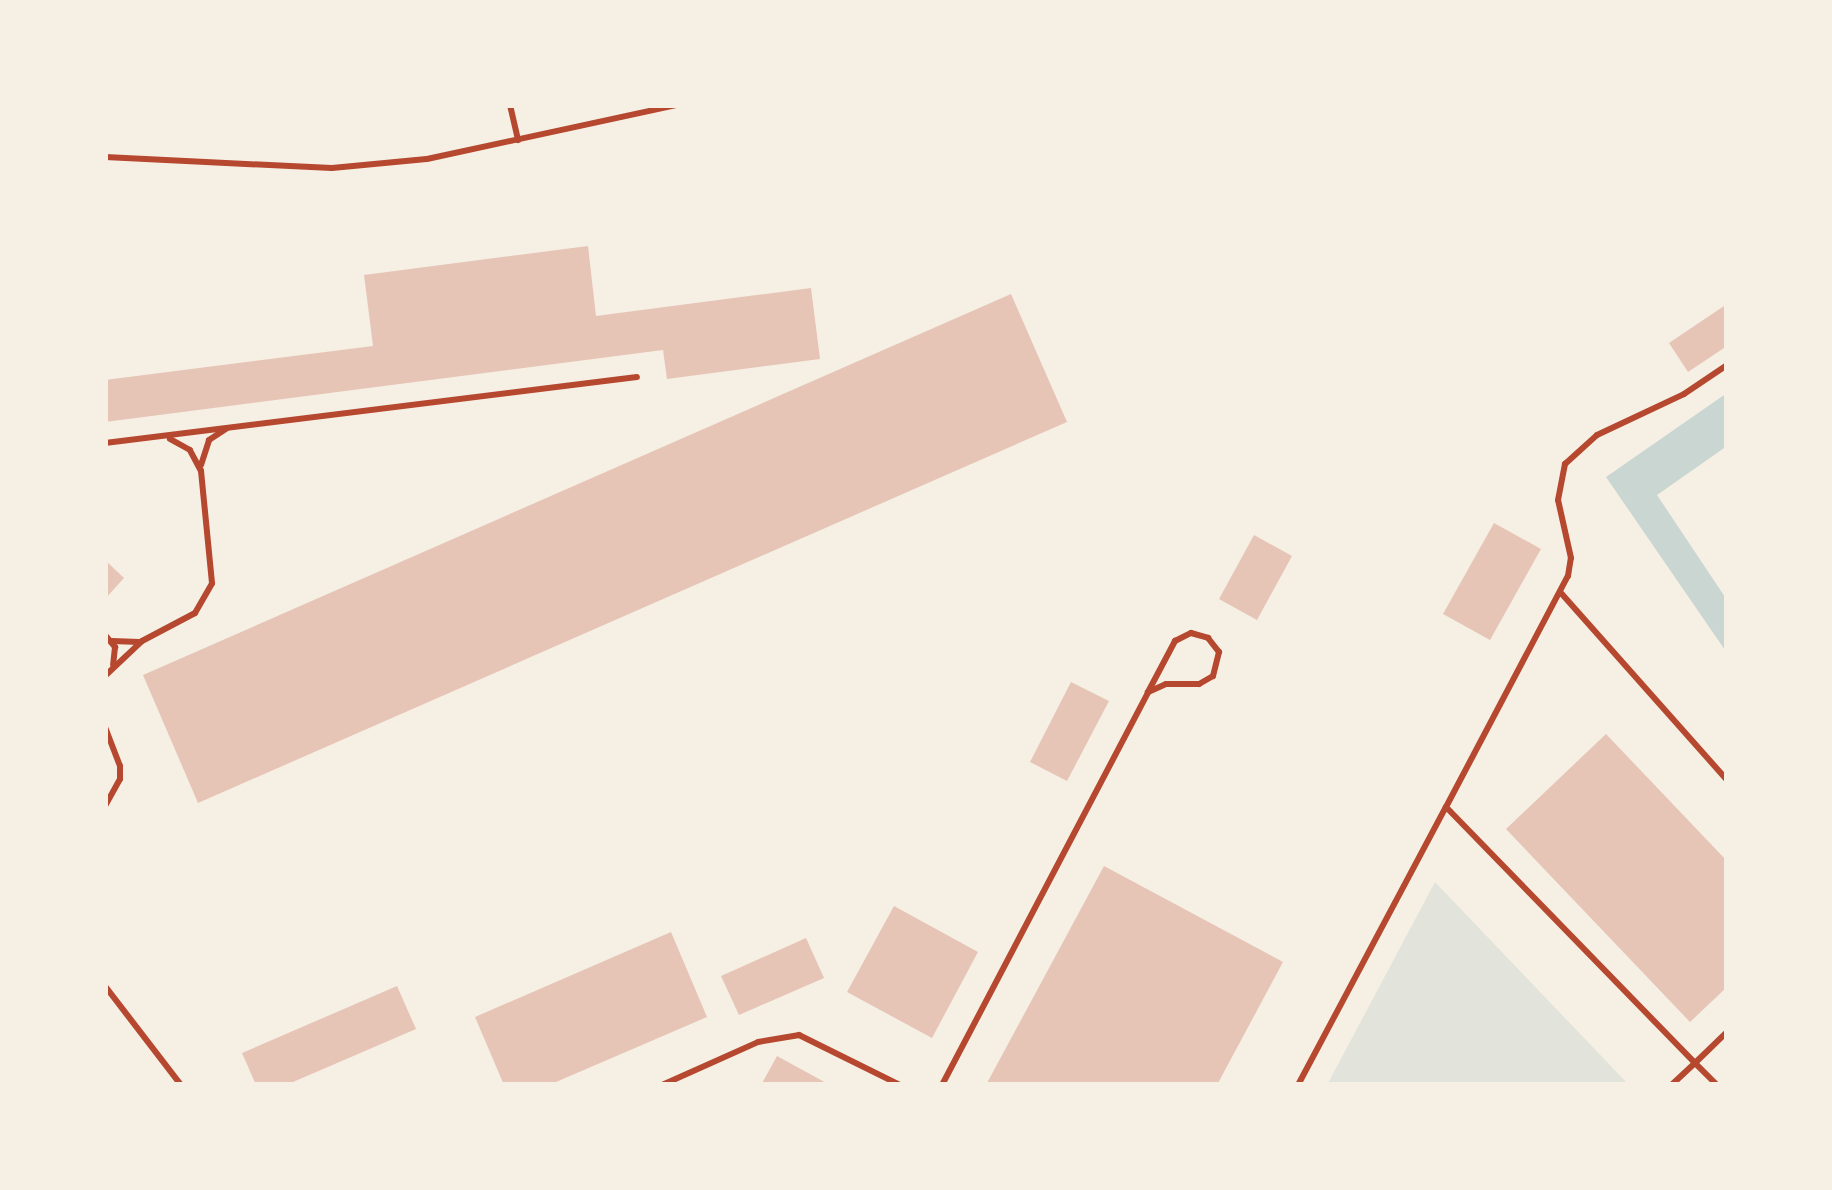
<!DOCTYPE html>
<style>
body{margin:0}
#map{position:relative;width:1832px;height:1190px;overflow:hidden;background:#f6efe4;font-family:Inter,sans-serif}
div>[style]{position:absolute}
.green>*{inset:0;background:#e2e4dc}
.water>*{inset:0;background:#c9d6d2}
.building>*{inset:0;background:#e6c5b7}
.service>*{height:6px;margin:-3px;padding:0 3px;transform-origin:3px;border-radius:3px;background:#b5482f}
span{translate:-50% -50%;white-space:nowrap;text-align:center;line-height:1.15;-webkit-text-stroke:8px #f6efe4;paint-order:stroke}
.frame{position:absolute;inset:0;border:108px solid #f6efe4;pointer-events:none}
</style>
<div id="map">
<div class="green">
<i style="clip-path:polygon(1435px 882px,1629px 1085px,1327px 1085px)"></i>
</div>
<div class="water">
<i style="clip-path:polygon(1727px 393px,1727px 446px,1657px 495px,1727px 600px,1727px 653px,1606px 477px)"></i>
</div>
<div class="building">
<i style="clip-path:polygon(588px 246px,596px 316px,811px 288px,820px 359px,667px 379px,663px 350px,105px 422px,105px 380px,373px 346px,364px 275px)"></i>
<i style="clip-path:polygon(1011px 294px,1067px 422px,198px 803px,143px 675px)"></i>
<i style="clip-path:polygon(1727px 304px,1727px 346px,1688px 372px,1669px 343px)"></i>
<i style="clip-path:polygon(1494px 523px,1541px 549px,1490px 640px,1443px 614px)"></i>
<i style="clip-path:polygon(1254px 535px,1292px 556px,1257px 620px,1219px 599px)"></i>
<i style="clip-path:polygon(105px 560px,124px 578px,105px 599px)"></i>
<i style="clip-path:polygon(1071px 682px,1109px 701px,1067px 781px,1030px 762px)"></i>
<i style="clip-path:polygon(1606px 734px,1727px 861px,1727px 987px,1690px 1022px,1506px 829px)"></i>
<i style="clip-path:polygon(1104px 866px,1283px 962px,1217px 1085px,986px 1085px)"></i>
<i style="clip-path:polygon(894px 906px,978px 952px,932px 1038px,847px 992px)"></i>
<i style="clip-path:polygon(671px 932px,707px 1017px,549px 1085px,504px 1085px,475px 1017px)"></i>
<i style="clip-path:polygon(806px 938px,824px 978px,739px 1015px,721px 976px)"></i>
<i style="clip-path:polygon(397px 986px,416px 1029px,286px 1085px,256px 1085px,242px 1053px)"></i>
<i style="clip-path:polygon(777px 1056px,830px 1085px,761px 1085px)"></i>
</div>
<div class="service">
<i style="left:510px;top:105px;width:36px;rotate:77deg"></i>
<i style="left:105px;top:157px;width:227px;rotate:2.8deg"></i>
<i style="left:332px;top:168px;width:95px;rotate:-5.4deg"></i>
<i style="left:427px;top:159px;width:256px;rotate:-12.2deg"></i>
<i style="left:105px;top:443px;width:536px;rotate:-7.07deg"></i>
<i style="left:201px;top:465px;width:26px;rotate:-72deg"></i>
<i style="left:209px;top:440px;width:20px;rotate:-33deg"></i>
<i style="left:1561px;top:593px;width:250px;rotate:48.4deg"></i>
<i style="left:1191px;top:633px;width:18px;rotate:16deg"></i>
<i style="left:1208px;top:638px;width:18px;rotate:52deg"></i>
<i style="left:1219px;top:652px;width:25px;rotate:104deg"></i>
<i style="left:1213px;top:676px;width:16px;rotate:150deg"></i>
<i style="left:1199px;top:684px;width:33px;rotate:180deg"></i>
<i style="left:1166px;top:684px;width:20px;rotate:156deg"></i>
<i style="left:1148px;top:692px;width:58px;rotate:-62.1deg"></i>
<i style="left:1175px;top:641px;width:18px;rotate:-27deg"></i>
<i style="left:105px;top:635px;width:16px;rotate:50deg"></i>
<i style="left:115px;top:647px;width:18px;rotate:96deg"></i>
<i style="left:112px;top:641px;width:27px;rotate:2deg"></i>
<i style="left:107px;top:674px;width:48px;rotate:-43.3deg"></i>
<i style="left:142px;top:641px;width:60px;rotate:-27.8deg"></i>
<i style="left:195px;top:613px;width:34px;rotate:-60deg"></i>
<i style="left:212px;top:583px;width:113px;rotate:-95.6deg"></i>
<i style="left:201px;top:471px;width:24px;rotate:-118deg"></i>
<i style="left:190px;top:450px;width:23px;rotate:-151deg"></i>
<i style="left:105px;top:727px;width:42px;rotate:69deg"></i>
<i style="left:120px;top:766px;width:13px;rotate:90deg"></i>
<i style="left:120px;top:779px;width:31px;rotate:119deg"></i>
<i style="left:1446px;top:807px;width:261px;rotate:-62.2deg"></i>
<i style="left:1568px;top:576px;width:18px;rotate:-81deg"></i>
<i style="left:1571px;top:558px;width:59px;rotate:-102.6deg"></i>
<i style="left:1558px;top:500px;width:37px;rotate:-79deg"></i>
<i style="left:1565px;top:464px;width:43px;rotate:-42.2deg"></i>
<i style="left:1597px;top:435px;width:96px;rotate:-25.2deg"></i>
<i style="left:1684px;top:394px;width:52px;rotate:-34deg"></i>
<i style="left:105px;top:986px;width:125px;rotate:52.5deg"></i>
<i style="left:662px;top:1085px;width:105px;rotate:-24.1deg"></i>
<i style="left:758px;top:1042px;width:42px;rotate:-9.7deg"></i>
<i style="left:799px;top:1035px;width:113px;rotate:26.3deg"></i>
<i style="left:942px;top:1085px;width:444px;rotate:-62.3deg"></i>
<i style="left:1298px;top:1085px;width:315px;rotate:-62deg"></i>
<i style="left:1446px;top:807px;width:357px;rotate:45.8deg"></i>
<i style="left:1695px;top:1063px;width:33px;rotate:137deg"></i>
<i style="left:1717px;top:1085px;width:31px;rotate:-135deg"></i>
<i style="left:1695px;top:1063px;width:45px;rotate:-44.1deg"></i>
</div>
<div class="frame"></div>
</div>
